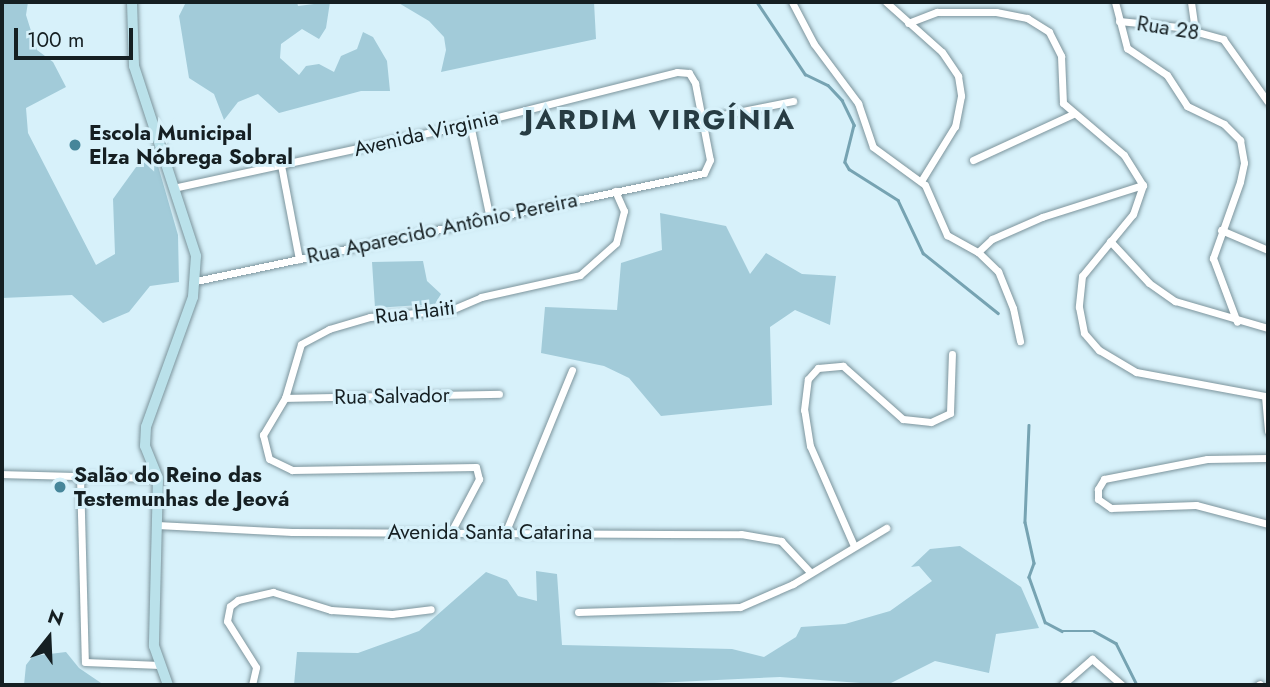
<!DOCTYPE html>
<meta charset="utf-8">
<style>
body{margin:0}
#map{position:relative;width:1270px;height:687px;overflow:hidden;background:#d7f1fa;font-family:Jost,sans-serif}
div>[style]{position:absolute}
.green>*{inset:0;background:#a2cbd9}
.stream>*{height:2.5px;margin:-1.25px;padding:0 1.25px;transform-origin:1.25px;border-radius:1.25px;background:#76a3b2}
.roads{filter:drop-shadow(0 0 2px #7c949c) drop-shadow(0 0 2px #7c949c)}
.street>*{height:7px;margin:-3.5px;padding:0 3.5px;transform-origin:3.5px;border-radius:3.5px;background:#fff}
.secondary>*{height:10px;margin:-5px;padding:0 5px;transform-origin:5px;border-radius:5px;background:#bae1ea}
.dots>*{width:19px;height:19px;translate:-50% -50%;box-sizing:border-box;border:4px solid #d7f1fa;border-radius:50%}
span{translate:-50% -50%;white-space:nowrap;text-align:center;line-height:1.15;-webkit-text-stroke:6px #d7f1fa;paint-order:stroke}
.street-label{font-size:21px;color:#151f22}
.poi-label{font-size:21px;color:#151f22;font-weight:700}
.left{translate:0 -50%;text-align:left}
.district-label{font-size:28px;color:#273c43;font-weight:700;letter-spacing:2px}
.frame{position:absolute;inset:0;border:4px solid #151f22;pointer-events:none}
.north{position:absolute;left:14px;top:603px;width:70px;height:70px;-webkit-text-stroke:5px #d7f1fa;paint-order:stroke;rotate:18deg;font-size:19px;font-weight:700;line-height:28px;text-align:center;color:#151f22}
.north::after{content:'';display:block;margin:auto;width:24px;height:32px;background:#151f22;clip-path:polygon(50% 0,100% 100%,50% 72%,0 100%)}
.scale{position:absolute;left:14px;top:28px;width:119px;height:32px;box-sizing:border-box;border:4px solid #151f22;border-top:0;padding-left:9px;font-size:21px;line-height:24px;white-space:nowrap;color:#151f22;-webkit-text-stroke:5px #d7f1fa;paint-order:stroke}
</style>
<div id="map">
<div class="green">
<i style="clip-path:polygon(2px 2px,28px 2px,26px 15px,37px 50px,53px 62px,66px 87px,26px 108px,28px 133px,96px 265px,115px 254px,113px 199px,152px 145px,178px 235px,179px 282px,150px 286px,129px 312px,103px 323px,72px 295px,2px 298px)"></i>
<i style="clip-path:polygon(186px 2px,297px 2px,298px 6px,330px 2px,326px 28px,319px 39px,302px 29px,281px 44px,280px 58px,299px 75px,306px 66px,319px 64px,334px 72px,341px 56px,357px 49px,363px 32px,373px 37px,387px 61px,390px 91px,361px 91px,279px 113px,258px 94px,238px 102px,224px 120px,214px 94px,189px 78px,179px 16px)"></i>
<i style="clip-path:polygon(397px 2px,594px 2px,596px 39px,441px 72px,446px 50px,444px 37px,429px 21px)"></i>
<i style="clip-path:polygon(660px 213px,726px 226px,750px 274px,766px 253px,802px 274px,836px 276px,830px 325px,795px 310px,770px 327px,772px 405px,661px 416px,629px 378px,604px 366px,541px 353px,545px 307px,617px 310px,621px 263px,662px 250px)"></i>
<i style="clip-path:polygon(423px 261px,427px 281px,441px 294px,435px 304px,375px 308px,372px 262px)"></i>
<i style="clip-path:polygon(960px 546px,1021px 587px,1039px 628px,996px 634px,989px 673px,935px 661px,887px 685px,780px 677px,613px 685px,294px 685px,297px 652px,358px 653px,419px 631px,486px 572px,507px 580px,518px 596px,537px 601px,536px 571px,557px 574px,562px 645px,732px 649px,764px 657px,796px 637px,801px 627px,845px 624px,890px 611px,932px 581px,919px 566px,911px 567px,930px 549px)"></i>
<i style="clip-path:polygon(66px 652px,79px 668px,104px 685px,24px 685px,26px 665px,33px 656px)"></i>
</div>
<div class="stream">
<i style="left:757px;top:2px;width:87px;rotate:56.3deg"></i>
<i style="left:805px;top:74px;width:25px;rotate:26deg"></i>
<i style="left:828px;top:85px;width:21px;rotate:47deg"></i>
<i style="left:842px;top:100px;width:28px;rotate:64deg"></i>
<i style="left:854px;top:125px;width:38px;rotate:104deg"></i>
<i style="left:845px;top:162px;width:8px;rotate:60deg"></i>
<i style="left:849px;top:169px;width:58px;rotate:32.3deg"></i>
<i style="left:898px;top:200px;width:59px;rotate:64.7deg"></i>
<i style="left:923px;top:253px;width:96px;rotate:38.7deg"></i>
<i style="left:1029px;top:425px;width:97px;rotate:92.4deg"></i>
<i style="left:1025px;top:522px;width:42px;rotate:77.6deg"></i>
<i style="left:1034px;top:563px;width:15px;rotate:110deg"></i>
<i style="left:1029px;top:577px;width:48px;rotate:70.4deg"></i>
<i style="left:1045px;top:622px;width:19px;rotate:28deg"></i>
<i style="left:1062px;top:631px;width:32px"></i>
<i style="left:1094px;top:631px;width:25px;rotate:29deg"></i>
<i style="left:1116px;top:643px;width:47px;rotate:63.4deg"></i>
</div>
<div class="roads">
<div class="street">
<i style="left:792px;top:2px;width:47px;rotate:62.4deg"></i>
<i style="left:814px;top:44px;width:74px;rotate:53.3deg"></i>
<i style="left:858px;top:103px;width:46px;rotate:71.2deg"></i>
<i style="left:873px;top:147px;width:64px;rotate:36.2deg"></i>
<i style="left:925px;top:185px;width:55px;rotate:66.3deg"></i>
<i style="left:947px;top:235px;width:35px;rotate:29deg"></i>
<i style="left:978px;top:252px;width:28px;rotate:44deg"></i>
<i style="left:998px;top:271px;width:40px;rotate:68deg"></i>
<i style="left:1013px;top:308px;width:34px;rotate:78deg"></i>
<i style="left:886px;top:2px;width:75px;rotate:41.8deg"></i>
<i style="left:942px;top:52px;width:29px;rotate:56deg"></i>
<i style="left:958px;top:76px;width:20px;rotate:81deg"></i>
<i style="left:961px;top:96px;width:31px;rotate:101deg"></i>
<i style="left:955px;top:126px;width:65px;rotate:121.7deg"></i>
<i style="left:1115px;top:2px;width:48px;rotate:75.4deg"></i>
<i style="left:1127px;top:48px;width:48px;rotate:34deg"></i>
<i style="left:1167px;top:75px;width:37px;rotate:57deg"></i>
<i style="left:1187px;top:106px;width:41px;rotate:25.9deg"></i>
<i style="left:1224px;top:124px;width:23px;rotate:45deg"></i>
<i style="left:1240px;top:140px;width:23px;rotate:80deg"></i>
<i style="left:1244px;top:163px;width:19px;rotate:102deg"></i>
<i style="left:1240px;top:182px;width:81px;rotate:109.6deg"></i>
<i style="left:1213px;top:258px;width:68px;rotate:69.4deg"></i>
<i style="left:1191px;top:2px;width:28px;rotate:82deg"></i>
<i style="left:1119px;top:21px;width:60px;rotate:5.7deg"></i>
<i style="left:1179px;top:27px;width:46px;rotate:15.3deg"></i>
<i style="left:1223px;top:39px;width:77px;rotate:54.5deg"></i>
<i style="left:908px;top:23px;width:31px;rotate:-21deg"></i>
<i style="left:937px;top:12px;width:59px"></i>
<i style="left:996px;top:12px;width:32px;rotate:11deg"></i>
<i style="left:1027px;top:18px;width:26px;rotate:32deg"></i>
<i style="left:1049px;top:32px;width:27px;rotate:63deg"></i>
<i style="left:1061px;top:56px;width:47px;rotate:87.6deg"></i>
<i style="left:1063px;top:103px;width:80px;rotate:40.4deg"></i>
<i style="left:1124px;top:155px;width:36px;rotate:58deg"></i>
<i style="left:1143px;top:185px;width:31px;rotate:109deg"></i>
<i style="left:1133px;top:214px;width:80px;rotate:129.4deg"></i>
<i style="left:1082px;top:276px;width:31px;rotate:96deg"></i>
<i style="left:1079px;top:307px;width:26px;rotate:79deg"></i>
<i style="left:1084px;top:333px;width:23px;rotate:49deg"></i>
<i style="left:1099px;top:350px;width:43px;rotate:30.7deg"></i>
<i style="left:1136px;top:372px;width:131px;rotate:10.5deg"></i>
<i style="left:1265px;top:396px;width:35px;rotate:85deg"></i>
<i style="left:702px;top:119px;width:93px;rotate:-11.2deg"></i>
<i style="left:470px;top:124px;width:97px;rotate:78.1deg"></i>
<i style="left:973px;top:160px;width:110px;rotate:-24.7deg"></i>
<i style="left:281px;top:165px;width:96px;rotate:79.2deg"></i>
<i style="left:173px;top:188px;width:304px;rotate:-12.2deg"></i>
<i style="left:470px;top:124px;width:213px;rotate:-14.1deg"></i>
<i style="left:677px;top:72px;width:12px;rotate:5deg"></i>
<i style="left:689px;top:73px;width:12px;rotate:59deg"></i>
<i style="left:695px;top:83px;width:78px;rotate:79deg"></i>
<i style="left:710px;top:160px;width:14px;rotate:115deg"></i>
<i style="left:704px;top:173px;width:519px;rotate:168deg"></i>
<i style="left:1221px;top:230px;width:51px;rotate:23.1deg"></i>
<i style="left:1110px;top:241px;width:57px;rotate:47.1deg"></i>
<i style="left:1149px;top:283px;width:32px;rotate:35deg"></i>
<i style="left:1175px;top:301px;width:97px;rotate:16.2deg"></i>
<i style="left:978px;top:252px;width:19px;rotate:-43deg"></i>
<i style="left:992px;top:239px;width:55px;rotate:-23.7deg"></i>
<i style="left:1042px;top:217px;width:106px;rotate:-17.6deg"></i>
<i style="left:285px;top:398px;width:214px;rotate:-1.1deg"></i>
<i style="left:1268px;top:458px;width:61px;rotate:179.1deg"></i>
<i style="left:1207px;top:459px;width:105px;rotate:169deg"></i>
<i style="left:1104px;top:479px;width:12px;rotate:121deg"></i>
<i style="left:1098px;top:489px;width:10px;rotate:90deg"></i>
<i style="left:1098px;top:499px;width:16px;rotate:35deg"></i>
<i style="left:1111px;top:508px;width:85px;rotate:-2deg"></i>
<i style="left:1196px;top:505px;width:74px;rotate:14.8deg"></i>
<i style="left:2px;top:474px;width:156px;rotate:1.5deg"></i>
<i style="left:80px;top:476px;width:186px;rotate:88.5deg"></i>
<i style="left:85px;top:662px;width:75px;rotate:2.3deg"></i>
<i style="left:157px;top:525px;width:135px;rotate:3deg"></i>
<i style="left:292px;top:532px;width:449px;rotate:0.3deg"></i>
<i style="left:741px;top:534px;width:41px;rotate:9.9deg"></i>
<i style="left:781px;top:541px;width:41px;rotate:47deg"></i>
<i style="left:452px;top:530px;width:58px;rotate:-62.1deg"></i>
<i style="left:479px;top:479px;width:12px;rotate:-104deg"></i>
<i style="left:476px;top:467px;width:184px;rotate:179.1deg"></i>
<i style="left:292px;top:470px;width:25px;rotate:-154deg"></i>
<i style="left:269px;top:459px;width:25px;rotate:-104deg"></i>
<i style="left:263px;top:435px;width:43px;rotate:-59.3deg"></i>
<i style="left:285px;top:398px;width:56px;rotate:-73.5deg"></i>
<i style="left:301px;top:344px;width:32px;rotate:-28deg"></i>
<i style="left:329px;top:329px;width:43px;rotate:-16.3deg"></i>
<i style="left:370px;top:317px;width:81px;rotate:-4.9deg"></i>
<i style="left:451px;top:310px;width:33px;rotate:-23deg"></i>
<i style="left:481px;top:297px;width:101px;rotate:-12.5deg"></i>
<i style="left:580px;top:275px;width:48px;rotate:-41.6deg"></i>
<i style="left:616px;top:243px;width:33px;rotate:-76deg"></i>
<i style="left:624px;top:211px;width:22px;rotate:-114deg"></i>
<i style="left:506px;top:531px;width:174px;rotate:-67.7deg"></i>
<i style="left:854px;top:546px;width:109px;rotate:-113.7deg"></i>
<i style="left:810px;top:446px;width:36px;rotate:-99deg"></i>
<i style="left:804px;top:410px;width:31px;rotate:-83deg"></i>
<i style="left:808px;top:379px;width:15px;rotate:-48deg"></i>
<i style="left:818px;top:368px;width:25px;rotate:-5deg"></i>
<i style="left:843px;top:366px;width:80px;rotate:41.5deg"></i>
<i style="left:903px;top:419px;width:28px;rotate:6deg"></i>
<i style="left:931px;top:422px;width:21px;rotate:-25deg"></i>
<i style="left:950px;top:413px;width:59px;rotate:-88.1deg"></i>
<i style="left:578px;top:612px;width:162px;rotate:-1.8deg"></i>
<i style="left:740px;top:607px;width:58px;rotate:-23.5deg"></i>
<i style="left:793px;top:584px;width:109px;rotate:-31.1deg"></i>
<i style="left:252px;top:685px;width:18px;rotate:-77deg"></i>
<i style="left:256px;top:667px;width:54px;rotate:-122.2deg"></i>
<i style="left:227px;top:621px;width:15px;rotate:-79deg"></i>
<i style="left:230px;top:606px;width:10px;rotate:-37deg"></i>
<i style="left:238px;top:600px;width:36px;rotate:-13deg"></i>
<i style="left:273px;top:592px;width:61px;rotate:17.2deg"></i>
<i style="left:331px;top:610px;width:61px;rotate:3.8deg"></i>
<i style="left:392px;top:614px;width:39px;rotate:-7deg"></i>
<i style="left:1062px;top:685px;width:40px;rotate:-41deg"></i>
<i style="left:1092px;top:659px;width:40px;rotate:41deg"></i>
<i style="left:1258px;top:685px;width:2px;rotate:-27deg"></i>
</div>
<div class="secondary">
<i style="left:132px;top:2px;width:64px;rotate:88.2deg"></i>
<i style="left:134px;top:66px;width:200px;rotate:71.9deg"></i>
<i style="left:196px;top:256px;width:41px;rotate:94.2deg"></i>
<i style="left:193px;top:297px;width:138px;rotate:109.9deg"></i>
<i style="left:146px;top:427px;width:19px;rotate:93deg"></i>
<i style="left:145px;top:446px;width:35px;rotate:68deg"></i>
<i style="left:158px;top:478px;width:168px;rotate:91.4deg"></i>
<i style="left:154px;top:646px;width:41px;rotate:70.3deg"></i>
</div>
</div>
<div class="dots">
<i style="left:75px;top:145px;background:#46869a"></i>
<i style="left:60px;top:487px;background:#46869a"></i>
</div>
<div class="street-label">
<span style="left:1168px;top:28px;rotate:9deg">Rua 28</span>
<span style="left:426px;top:133px;rotate:-13deg">Avenida Virginia</span>
<span style="left:442px;top:228px;rotate:-12deg">Rua Aparecido Antônio Pereira</span>
<span style="left:415px;top:312px;rotate:-7deg">Rua Haiti</span>
<span style="left:392px;top:396px;rotate:-1deg">Rua Salvador</span>
<span style="left:490px;top:532px">Avenida Santa Catarina</span>
</div>
<div class="poi-label">
<span class="left" style="left:89px;top:145px">Escola Municipal<br>Elza Nóbrega Sobral</span>
<span class="left" style="left:74px;top:487px">Salão do Reino das<br>Testemunhas de Jeová</span>
</div>
<div class="district-label">
<span style="left:660px;top:120px">JARDIM VIRGÍNIA</span>
</div>
<div class="frame"></div>
<div class="north">N</div>
<div class="scale">100 m</div>
</div>
